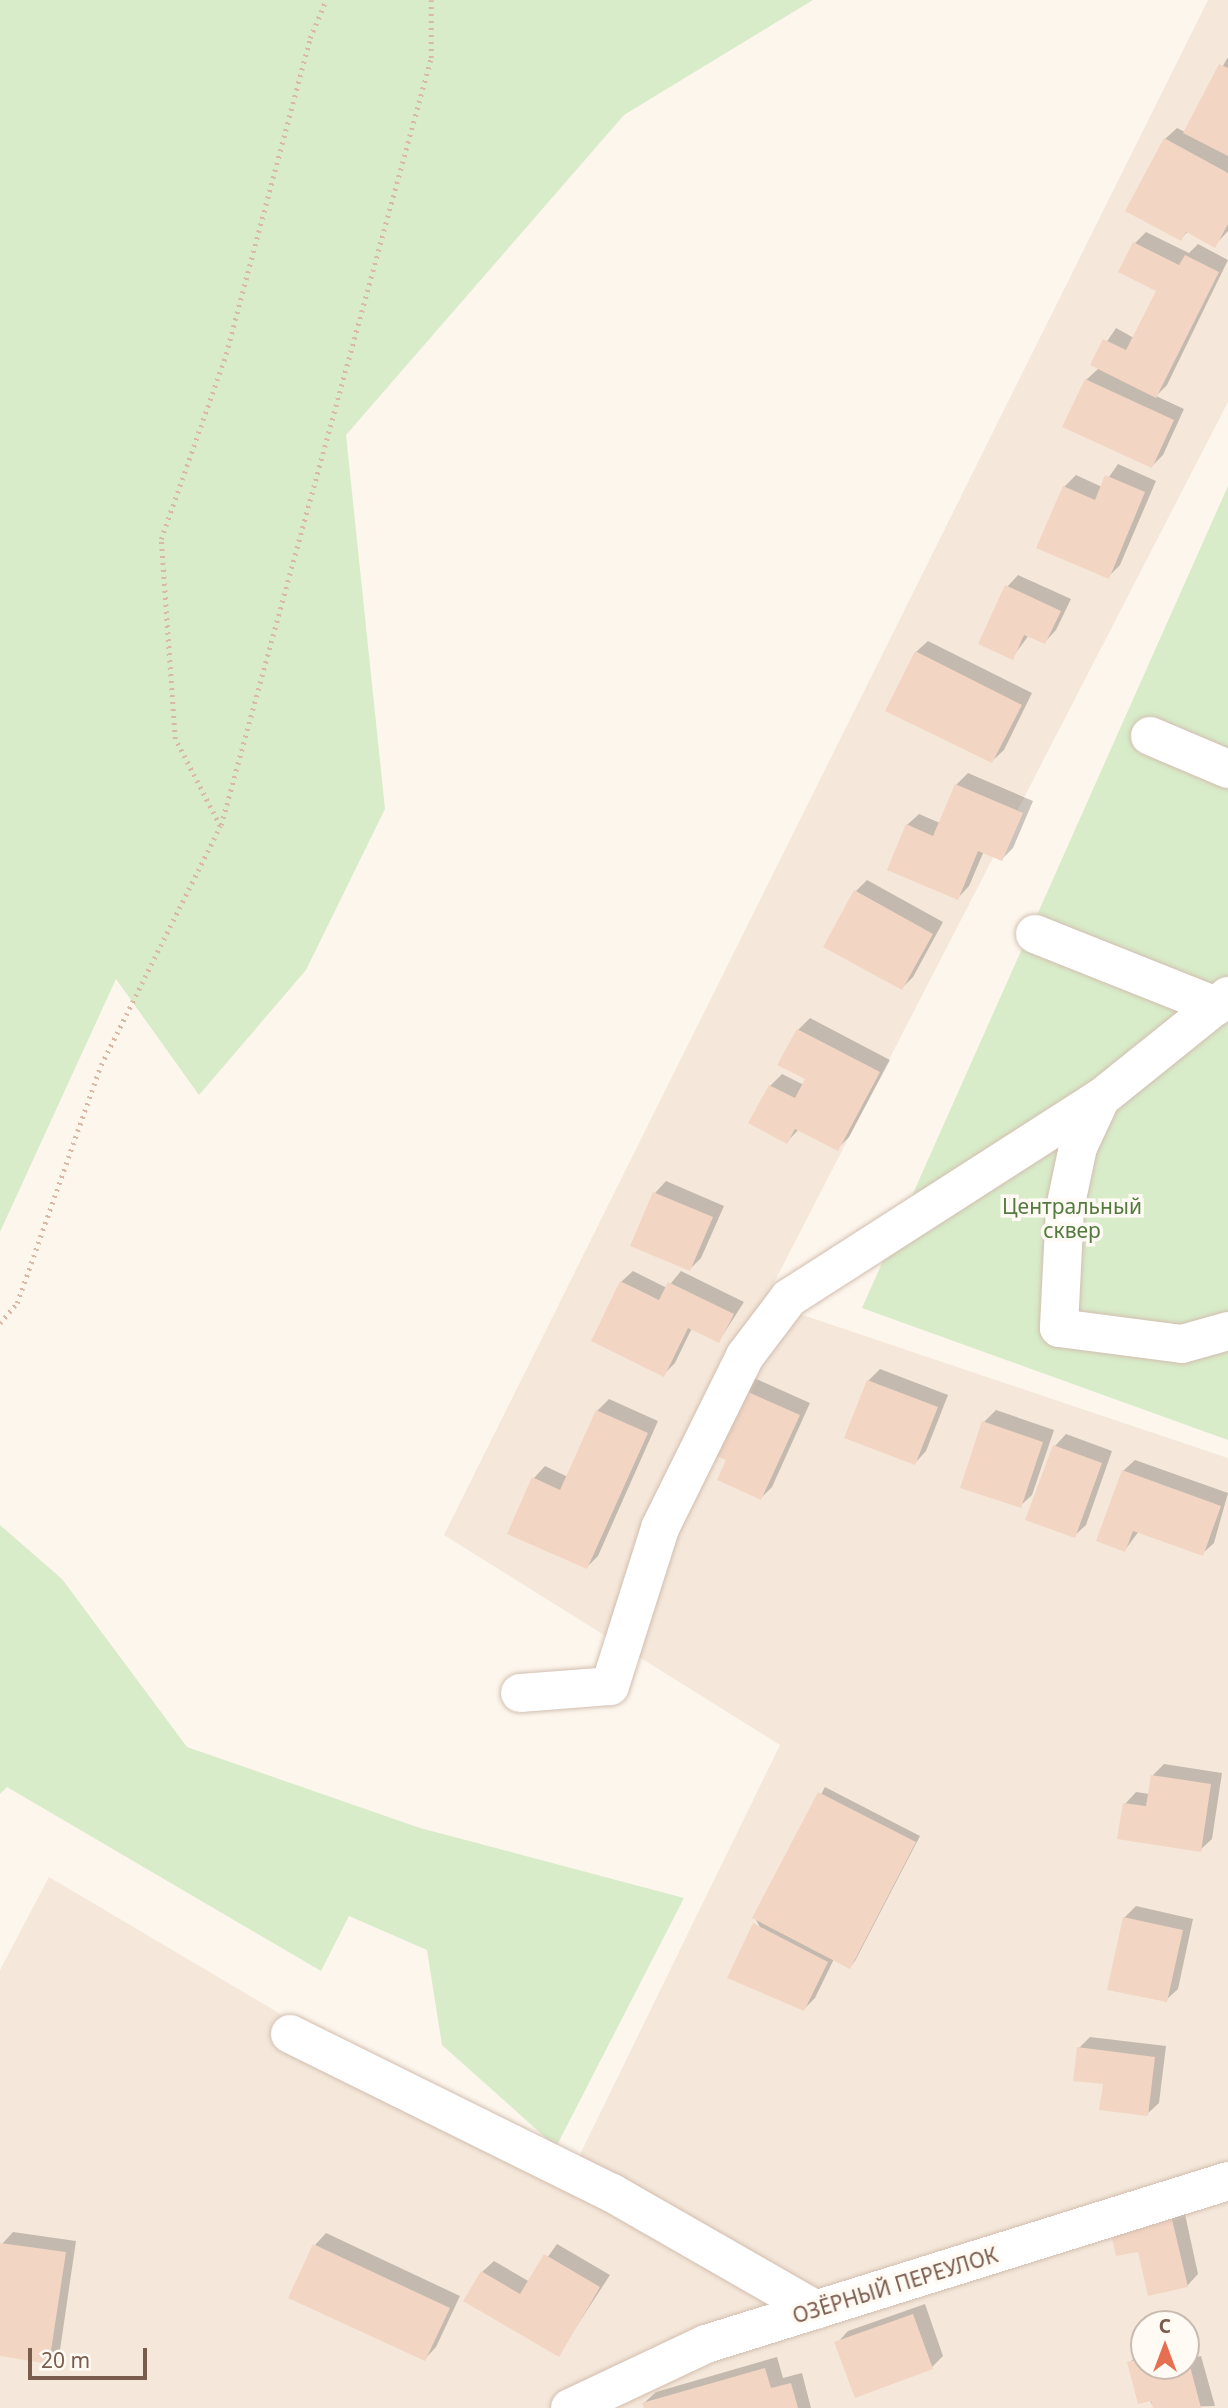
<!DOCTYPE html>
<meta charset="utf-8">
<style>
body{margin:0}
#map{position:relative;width:1228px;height:2408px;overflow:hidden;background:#fdf6ec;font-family:"Noto Sans",sans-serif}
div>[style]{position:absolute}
.residential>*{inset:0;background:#f5e8da}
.green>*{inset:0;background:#d8ecc9}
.shadow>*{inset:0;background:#0003}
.building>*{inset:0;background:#f3d5c3}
.path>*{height:4.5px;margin-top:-2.25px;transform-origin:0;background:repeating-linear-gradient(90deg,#d9b8a5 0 2px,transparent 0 7px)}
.roads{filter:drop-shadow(0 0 2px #d1beb0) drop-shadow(0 0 2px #d1beb0)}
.minor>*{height:38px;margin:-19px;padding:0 19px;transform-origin:19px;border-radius:19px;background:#fff}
span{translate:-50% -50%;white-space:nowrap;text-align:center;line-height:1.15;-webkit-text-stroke:7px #fffaf3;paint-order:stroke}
.park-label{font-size:21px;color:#537a41}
.street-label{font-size:21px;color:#7a5c4d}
.north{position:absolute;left:1130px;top:2310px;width:70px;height:70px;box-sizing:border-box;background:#fffaf3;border:2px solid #cabbb1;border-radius:50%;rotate:0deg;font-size:19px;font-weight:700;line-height:28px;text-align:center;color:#7a5c4d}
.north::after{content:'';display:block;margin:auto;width:24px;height:32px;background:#e76f51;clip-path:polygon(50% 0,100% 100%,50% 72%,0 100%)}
.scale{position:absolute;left:28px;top:2348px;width:119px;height:32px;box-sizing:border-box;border:4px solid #7a5c4d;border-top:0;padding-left:9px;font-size:21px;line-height:24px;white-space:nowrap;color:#7a5c4d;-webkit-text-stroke:5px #fffaf3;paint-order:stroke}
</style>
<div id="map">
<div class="residential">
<i style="clip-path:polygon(evenodd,1208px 0,1228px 0,1228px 402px,764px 1302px,1228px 1458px,1228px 2408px,0 2408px,0 1970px,49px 1877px,566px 2183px,780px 1745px,444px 1535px,1208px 0,1144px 2324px,1186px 2324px,1186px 2366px,1144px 2366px,1144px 2324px)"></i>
</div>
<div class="green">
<i style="clip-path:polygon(0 0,813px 0,624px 115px,346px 435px,385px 809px,306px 970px,199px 1095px,116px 979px,0 1232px)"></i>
<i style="clip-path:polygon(1228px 486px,1228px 1440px,862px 1308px)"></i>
<i style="clip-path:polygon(0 1525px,62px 1579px,187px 1747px,420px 1828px,684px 1898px,556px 2147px,442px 2045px,427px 1950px,349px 1916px,321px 1971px,7px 1787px,0 1794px)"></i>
</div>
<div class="shadow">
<i style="clip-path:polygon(1228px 57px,1228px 231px,1214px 246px,1188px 231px,1181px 239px,1165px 139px,1177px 128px,1185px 132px)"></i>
<i style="clip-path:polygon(1146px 232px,1189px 253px,1198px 244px,1228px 260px,1167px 385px,1156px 396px,1184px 409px,1163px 455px,1152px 466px,1086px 380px,1099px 368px,1092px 364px,1116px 328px,1134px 338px,1158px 290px,1135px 243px)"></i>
<i style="clip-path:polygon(1118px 464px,1156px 481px,1120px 565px,1108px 577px,1064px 487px,1076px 475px,1102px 487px)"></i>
<i style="clip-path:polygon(1018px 575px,1071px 599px,1056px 630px,1045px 642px,1029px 635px,1012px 658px,1007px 587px)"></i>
<i style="clip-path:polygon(928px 641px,1032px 693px,1004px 750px,992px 761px,916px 652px)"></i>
<i style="clip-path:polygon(968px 773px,1033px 801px,1013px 848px,1002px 859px,984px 851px,969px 886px,958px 898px,907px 825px,919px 814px,940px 823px,956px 785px)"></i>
<i style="clip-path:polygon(867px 880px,943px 922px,913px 977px,902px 988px,856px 891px)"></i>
<i style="clip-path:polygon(810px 1018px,890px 1060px,849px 1137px,837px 1149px,798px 1130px,787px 1142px,770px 1086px,782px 1074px,804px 1085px,807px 1079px,798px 1030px)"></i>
<i style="clip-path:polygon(666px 1181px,724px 1206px,701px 1258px,690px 1269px,655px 1193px)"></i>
<i style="clip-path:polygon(633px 1271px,667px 1288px,681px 1271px,744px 1302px,719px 1341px,692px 1328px,675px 1363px,663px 1375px,621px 1282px)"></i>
<i style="clip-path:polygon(880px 1369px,948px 1395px,926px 1451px,915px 1463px,868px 1381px)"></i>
<i style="clip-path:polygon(752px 1377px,810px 1403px,772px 1487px,761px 1498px,728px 1459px)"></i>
<i style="clip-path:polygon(609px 1399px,658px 1421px,598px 1556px,587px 1567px,534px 1478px,545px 1466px,568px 1477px,597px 1411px)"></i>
<i style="clip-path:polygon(996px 1410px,1054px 1430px,1032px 1495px,1020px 1506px,984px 1422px)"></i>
<i style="clip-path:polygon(1066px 1434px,1112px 1451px,1086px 1525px,1074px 1536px,1055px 1446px)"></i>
<i style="clip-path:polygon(1135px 1460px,1228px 1493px,1214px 1543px,1202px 1554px,1139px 1531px,1125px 1550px,1123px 1471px)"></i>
<i style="clip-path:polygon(1164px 1764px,1222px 1773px,1212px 1839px,1200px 1850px,1125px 1804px,1136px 1792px,1149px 1794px,1152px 1776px)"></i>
<i style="clip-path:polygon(825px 1787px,920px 1836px,855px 1961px,850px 1967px,834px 1959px,815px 1998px,804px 2009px,755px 1918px)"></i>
<i style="clip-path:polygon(1136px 1906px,1193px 1919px,1178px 1989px,1166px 2000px,1124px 1918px)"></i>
<i style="clip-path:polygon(1090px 2037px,1166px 2046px,1159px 2103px,1147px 2114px,1105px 2083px,1079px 2048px)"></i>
<i style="clip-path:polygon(1183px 2205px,1198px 2274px,1187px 2286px,1140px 2250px)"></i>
<i style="clip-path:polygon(13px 2232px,76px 2241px,60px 2350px,48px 2362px,0 2354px,0 2254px,2px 2244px)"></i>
<i style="clip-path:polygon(326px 2233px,460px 2296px,436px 2347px,425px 2359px,315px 2245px)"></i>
<i style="clip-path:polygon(557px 2244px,610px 2275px,558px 2355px,482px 2272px,494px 2261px,530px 2282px)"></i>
<i style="clip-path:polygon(925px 2304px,943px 2356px,932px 2367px,837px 2343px,848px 2331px)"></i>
<i style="clip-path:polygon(1144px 2350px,1144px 2366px,1186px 2366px,1186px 2360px,1201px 2356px,1215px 2406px,1154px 2408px,1129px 2363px)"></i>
<i style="clip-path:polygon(777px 2357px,783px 2378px,802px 2373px,811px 2408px,646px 2408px,644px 2403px,656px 2392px)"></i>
</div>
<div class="building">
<i style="clip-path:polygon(1219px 64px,1228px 68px,1228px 156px,1183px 133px)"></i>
<i style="clip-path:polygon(1164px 138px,1228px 173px,1228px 224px,1215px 248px,1186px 232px,1181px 241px,1125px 211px)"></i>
<i style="clip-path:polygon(1133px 242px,1179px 265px,1185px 255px,1219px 272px,1156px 398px,1090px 365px,1103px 339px,1126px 350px,1156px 291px,1118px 272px)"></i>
<i style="clip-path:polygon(1085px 379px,1174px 420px,1152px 468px,1062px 427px)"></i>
<i style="clip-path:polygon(1105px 475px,1145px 492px,1109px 579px,1036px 548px,1063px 486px,1095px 500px)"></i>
<i style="clip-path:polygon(1005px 585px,1061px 611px,1045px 644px,1024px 635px,1013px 660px,978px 644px)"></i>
<i style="clip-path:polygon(915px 651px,1022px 705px,992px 763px,885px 711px)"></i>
<i style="clip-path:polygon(955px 784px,1023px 813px,1002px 861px,978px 851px,958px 900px,887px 870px,906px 824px,933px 836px)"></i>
<i style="clip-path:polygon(854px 890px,933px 934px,902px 990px,823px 947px)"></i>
<i style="clip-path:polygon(797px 1029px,880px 1072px,838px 1151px,795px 1129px,787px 1144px,748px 1123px,769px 1085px,795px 1098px,805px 1079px,777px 1065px)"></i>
<i style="clip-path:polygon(653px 1192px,713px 1217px,690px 1271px,630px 1246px)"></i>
<i style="clip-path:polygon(620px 1281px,659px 1300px,668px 1282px,734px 1314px,719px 1343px,688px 1328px,664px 1377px,591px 1341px)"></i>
<i style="clip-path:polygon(867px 1380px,938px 1407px,915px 1465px,844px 1438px)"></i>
<i style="clip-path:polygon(739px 1388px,800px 1415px,761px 1500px,717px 1480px,726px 1460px,709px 1453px)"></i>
<i style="clip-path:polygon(596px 1410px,648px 1433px,587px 1569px,507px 1534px,532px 1477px,560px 1490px)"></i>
<i style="clip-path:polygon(982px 1421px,1043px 1442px,1021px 1508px,960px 1488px)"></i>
<i style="clip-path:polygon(1053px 1445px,1102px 1463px,1075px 1538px,1025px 1520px)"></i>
<i style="clip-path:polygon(1122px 1470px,1221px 1506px,1203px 1556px,1133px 1531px,1125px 1552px,1096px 1541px)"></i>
<i style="clip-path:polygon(1151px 1775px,1211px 1784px,1201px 1852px,1117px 1839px,1123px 1803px,1146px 1806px)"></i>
<i style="clip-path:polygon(818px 1792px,916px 1842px,850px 1969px,752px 1918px)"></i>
<i style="clip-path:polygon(1123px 1917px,1183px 1930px,1167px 2002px,1107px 1990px)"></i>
<i style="clip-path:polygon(753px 1923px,828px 1962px,804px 2011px,727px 1978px)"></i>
<i style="clip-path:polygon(1077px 2047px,1155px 2057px,1148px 2116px,1099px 2110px,1103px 2084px,1073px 2081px)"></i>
<i style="clip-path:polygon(1171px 2215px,1188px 2287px,1148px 2296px,1138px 2252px,1116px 2256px,1110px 2229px)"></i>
<i style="clip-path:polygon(0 2243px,66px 2252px,49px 2364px,0 2356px)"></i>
<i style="clip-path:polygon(313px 2244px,450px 2308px,425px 2361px,288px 2298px)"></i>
<i style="clip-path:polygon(544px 2254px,600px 2287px,559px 2357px,463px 2301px,481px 2271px,520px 2294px)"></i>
<i style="clip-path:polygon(913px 2314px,933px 2369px,855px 2398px,834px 2342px)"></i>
<i style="clip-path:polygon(1144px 2358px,1144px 2366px,1165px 2366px,1166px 2373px,1190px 2366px,1201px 2408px,1153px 2408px,1151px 2401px,1138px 2404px,1127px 2362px)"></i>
<i style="clip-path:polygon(765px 2368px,771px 2388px,791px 2383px,798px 2408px,644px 2408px,642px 2403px)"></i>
</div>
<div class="path">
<i style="left:221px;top:825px;width:795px;rotate:-74.69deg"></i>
<i style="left:431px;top:58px;width:58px;rotate:-90deg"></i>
<i style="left:0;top:1323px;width:26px;rotate:-50deg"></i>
<i style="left:17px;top:1303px;width:252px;rotate:-70.6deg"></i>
<i style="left:101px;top:1065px;width:267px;rotate:-63.5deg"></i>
<i style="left:220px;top:826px;width:98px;rotate:-117.3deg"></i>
<i style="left:175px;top:739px;width:200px;rotate:-94deg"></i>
<i style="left:161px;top:539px;width:196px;rotate:-70.6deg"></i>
<i style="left:226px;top:354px;width:327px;rotate:-75.1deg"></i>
<i style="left:310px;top:38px;width:41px;rotate:-67.2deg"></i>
</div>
<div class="roads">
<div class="minor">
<i style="left:1150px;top:736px;width:85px;rotate:22.9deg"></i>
<i style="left:1035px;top:934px;width:195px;rotate:21.7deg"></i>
<i style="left:1101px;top:1098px;width:54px;rotate:115.1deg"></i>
<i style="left:1078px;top:1147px;width:62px;rotate:102deg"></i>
<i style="left:1065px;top:1208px;width:120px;rotate:92.9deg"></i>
<i style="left:1059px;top:1328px;width:124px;rotate:7.4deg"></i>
<i style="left:1182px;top:1344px;width:48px;rotate:-15.8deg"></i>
<i style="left:520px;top:1693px;width:90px;rotate:-4.4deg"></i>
<i style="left:610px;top:1686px;width:166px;rotate:-72.4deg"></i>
<i style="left:660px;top:1528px;width:192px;rotate:-63.7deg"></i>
<i style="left:745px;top:1356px;width:73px;rotate:-52.8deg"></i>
<i style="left:789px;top:1298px;width:371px;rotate:-32.7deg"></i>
<i style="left:1101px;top:1098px;width:163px;rotate:-38.8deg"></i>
<i style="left:290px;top:2034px;width:359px;rotate:26.3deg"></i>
<i style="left:612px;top:2193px;width:235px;rotate:29.8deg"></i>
<i style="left:570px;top:2408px;width:150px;rotate:-25.2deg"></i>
<i style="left:706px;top:2344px;width:547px;rotate:-17.34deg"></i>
</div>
</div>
<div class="park-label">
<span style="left:1072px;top:1218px">Центральный<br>сквер</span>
</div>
<div class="street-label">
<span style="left:895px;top:2285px;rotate:-17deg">ОЗЁРНЫЙ ПЕРЕУЛОК</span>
</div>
<div class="north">С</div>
<div class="scale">20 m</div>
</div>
